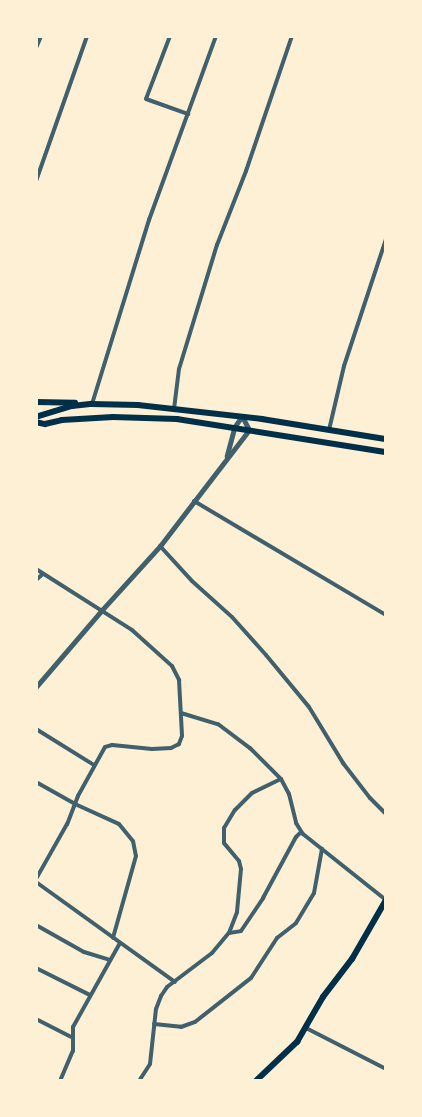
<!DOCTYPE html>
<style>
body{margin:0}
#map{position:relative;width:422px;height:1117px;overflow:hidden;background:#fdf0d5;font-family:Rubik,sans-serif}
div>[style]{position:absolute}
.minor>*{height:4px;margin:-2px;padding:0 2px;transform-origin:2px;border-radius:2px;background:#3f606c}
.tertiary>*{height:4.5px;margin:-2.25px;padding:0 2.25px;transform-origin:2.25px;border-radius:2.25px;background:#3f606c}
.primary>*{height:5.5px;margin:-2.75px;padding:0 2.75px;transform-origin:2.75px;border-radius:2.75px;background:#003049}
span{translate:-50% -50%;white-space:nowrap;text-align:center;line-height:1.15;-webkit-text-stroke:4.5px #fdf0d5;paint-order:stroke}
.frame{position:absolute;inset:0;border:38px solid #fdf0d5;pointer-events:none}
</style>
<div id="map">
<div class="minor">
<i style="left:170px;top:36px;width:67px;rotate:110.9deg"></i>
<i style="left:146px;top:99px;width:45px;rotate:19.7deg"></i>
<i style="left:36px;top:48px;width:13px;rotate:-67deg"></i>
<i style="left:36px;top:181px;width:154px;rotate:-70.6deg"></i>
<i style="left:92px;top:404px;width:193px;rotate:-72.8deg"></i>
<i style="left:149px;top:220px;width:196px;rotate:-70deg"></i>
<i style="left:174px;top:409px;width:40px;rotate:-82.9deg"></i>
<i style="left:179px;top:369px;width:130px;rotate:-73deg"></i>
<i style="left:217px;top:245px;width:79px;rotate:-68.6deg"></i>
<i style="left:246px;top:171px;width:143px;rotate:-71.2deg"></i>
<i style="left:329px;top:430px;width:66px;rotate:-76.8deg"></i>
<i style="left:344px;top:366px;width:134px;rotate:-71.7deg"></i>
<i style="left:194px;top:501px;width:223px;rotate:30.7deg"></i>
<i style="left:160px;top:546px;width:47px;rotate:47.6deg"></i>
<i style="left:192px;top:581px;width:54px;rotate:42deg"></i>
<i style="left:232px;top:617px;width:51px;rotate:48.2deg"></i>
<i style="left:266px;top:655px;width:67px;rotate:50.4deg"></i>
<i style="left:309px;top:707px;width:66px;rotate:58.7deg"></i>
<i style="left:343px;top:763px;width:44px;rotate:52.4deg"></i>
<i style="left:370px;top:798px;width:23px;rotate:45deg"></i>
<i style="left:36px;top:569px;width:114px;rotate:32.4deg"></i>
<i style="left:132px;top:630px;width:54px;rotate:42deg"></i>
<i style="left:172px;top:666px;width:16px;rotate:63deg"></i>
<i style="left:179px;top:680px;width:56px;rotate:86.9deg"></i>
<i style="left:182px;top:736px;width:9px;rotate:111deg"></i>
<i style="left:179px;top:744px;width:9px;rotate:153deg"></i>
<i style="left:171px;top:748px;width:19px;rotate:177deg"></i>
<i style="left:152px;top:749px;width:40px;rotate:-174.3deg"></i>
<i style="left:112px;top:745px;width:7px;rotate:164deg"></i>
<i style="left:105px;top:747px;width:56px;rotate:118.9deg"></i>
<i style="left:78px;top:796px;width:30px;rotate:111deg"></i>
<i style="left:67px;top:824px;width:63px;rotate:119.4deg"></i>
<i style="left:36px;top:580px;width:9px;rotate:-41deg"></i>
<i style="left:181px;top:713px;width:39px;rotate:17deg"></i>
<i style="left:218px;top:724px;width:40px;rotate:37deg"></i>
<i style="left:250px;top:748px;width:44px;rotate:45deg"></i>
<i style="left:281px;top:779px;width:17px;rotate:62deg"></i>
<i style="left:289px;top:794px;width:30px;rotate:76deg"></i>
<i style="left:296px;top:823px;width:13px;rotate:58deg"></i>
<i style="left:303px;top:834px;width:106px;rotate:38.5deg"></i>
<i style="left:36px;top:729px;width:68px;rotate:31.8deg"></i>
<i style="left:36px;top:782px;width:45px;rotate:29.4deg"></i>
<i style="left:75px;top:804px;width:48px;rotate:24.4deg"></i>
<i style="left:119px;top:824px;width:22px;rotate:51deg"></i>
<i style="left:133px;top:841px;width:15px;rotate:79deg"></i>
<i style="left:136px;top:856px;width:85px;rotate:105.7deg"></i>
<i style="left:36px;top:882px;width:171px;rotate:35.7deg"></i>
<i style="left:36px;top:925px;width:55px;rotate:29.4deg"></i>
<i style="left:84px;top:952px;width:27px;rotate:17deg"></i>
<i style="left:229px;top:933px;width:12px;rotate:-9deg"></i>
<i style="left:241px;top:931px;width:40px;rotate:-56deg"></i>
<i style="left:263px;top:898px;width:69px;rotate:-61.6deg"></i>
<i style="left:296px;top:837px;width:7px;rotate:-45deg"></i>
<i style="left:36px;top:968px;width:60px;rotate:26.6deg"></i>
<i style="left:36px;top:1019px;width:39px;rotate:27deg"></i>
<i style="left:154px;top:1024px;width:27px;rotate:6deg"></i>
<i style="left:181px;top:1027px;width:15px;rotate:-20deg"></i>
<i style="left:195px;top:1022px;width:71px;rotate:-38.2deg"></i>
<i style="left:251px;top:978px;width:48px;rotate:-57deg"></i>
<i style="left:277px;top:938px;width:24px;rotate:-38deg"></i>
<i style="left:296px;top:923px;width:35px;rotate:-59deg"></i>
<i style="left:314px;top:893px;width:45px;rotate:-79.7deg"></i>
<i style="left:306px;top:1028px;width:90px;rotate:27.1deg"></i>
<i style="left:60px;top:1081px;width:33px;rotate:-67deg"></i>
<i style="left:73px;top:1051px;width:24px;rotate:-90deg"></i>
<i style="left:73px;top:1027px;width:96px;rotate:-60.8deg"></i>
<i style="left:139px;top:1081px;width:20px;rotate:-57deg"></i>
<i style="left:150px;top:1064px;width:55px;rotate:-83.8deg"></i>
<i style="left:156px;top:1009px;width:14px;rotate:-69deg"></i>
<i style="left:161px;top:996px;width:11px;rotate:-56deg"></i>
<i style="left:167px;top:987px;width:56px;rotate:-37.1deg"></i>
<i style="left:212px;top:953px;width:26px;rotate:-50deg"></i>
<i style="left:229px;top:933px;width:22px;rotate:-69deg"></i>
<i style="left:237px;top:912px;width:43px;rotate:-84.7deg"></i>
<i style="left:241px;top:869px;width:8px;rotate:-104deg"></i>
<i style="left:239px;top:861px;width:23px;rotate:-130deg"></i>
<i style="left:224px;top:843px;width:15px;rotate:-90deg"></i>
<i style="left:224px;top:828px;width:21px;rotate:-59deg"></i>
<i style="left:235px;top:810px;width:24px;rotate:-45deg"></i>
<i style="left:252px;top:793px;width:32px;rotate:-26deg"></i>
</div>
<div class="tertiary">
<i style="left:36px;top:687px;width:101px;rotate:-49.4deg"></i>
<i style="left:102px;top:610px;width:86px;rotate:-47.8deg"></i>
<i style="left:160px;top:546px;width:146px;rotate:-52.5deg"></i>
<i style="left:249px;top:430px;width:15px;rotate:-118deg"></i>
<i style="left:242px;top:417px;width:12px;rotate:125deg"></i>
<i style="left:235px;top:427px;width:30px;rotate:105deg"></i>
</div>
<div class="primary">
<i style="left:36px;top:402px;width:39px;rotate:1deg"></i>
<i style="left:36px;top:417px;width:38px;rotate:-17deg"></i>
<i style="left:72px;top:406px;width:20px;rotate:-6deg"></i>
<i style="left:92px;top:404px;width:46px;rotate:1.2deg"></i>
<i style="left:138px;top:405px;width:125px;rotate:6.4deg"></i>
<i style="left:262px;top:419px;width:126px;rotate:9.2deg"></i>
<i style="left:36px;top:422px;width:9px;rotate:13deg"></i>
<i style="left:45px;top:424px;width:17px;rotate:-13deg"></i>
<i style="left:62px;top:420px;width:51px;rotate:-3.4deg"></i>
<i style="left:113px;top:417px;width:64px;rotate:1.8deg"></i>
<i style="left:177px;top:419px;width:212px;rotate:9deg"></i>
<i style="left:256px;top:1081px;width:57px;rotate:-43.6deg"></i>
<i style="left:297px;top:1042px;width:52px;rotate:-60deg"></i>
<i style="left:323px;top:997px;width:48px;rotate:-52.7deg"></i>
<i style="left:352px;top:959px;width:68px;rotate:-60deg"></i>
</div>
<div class="frame"></div>
</div>
